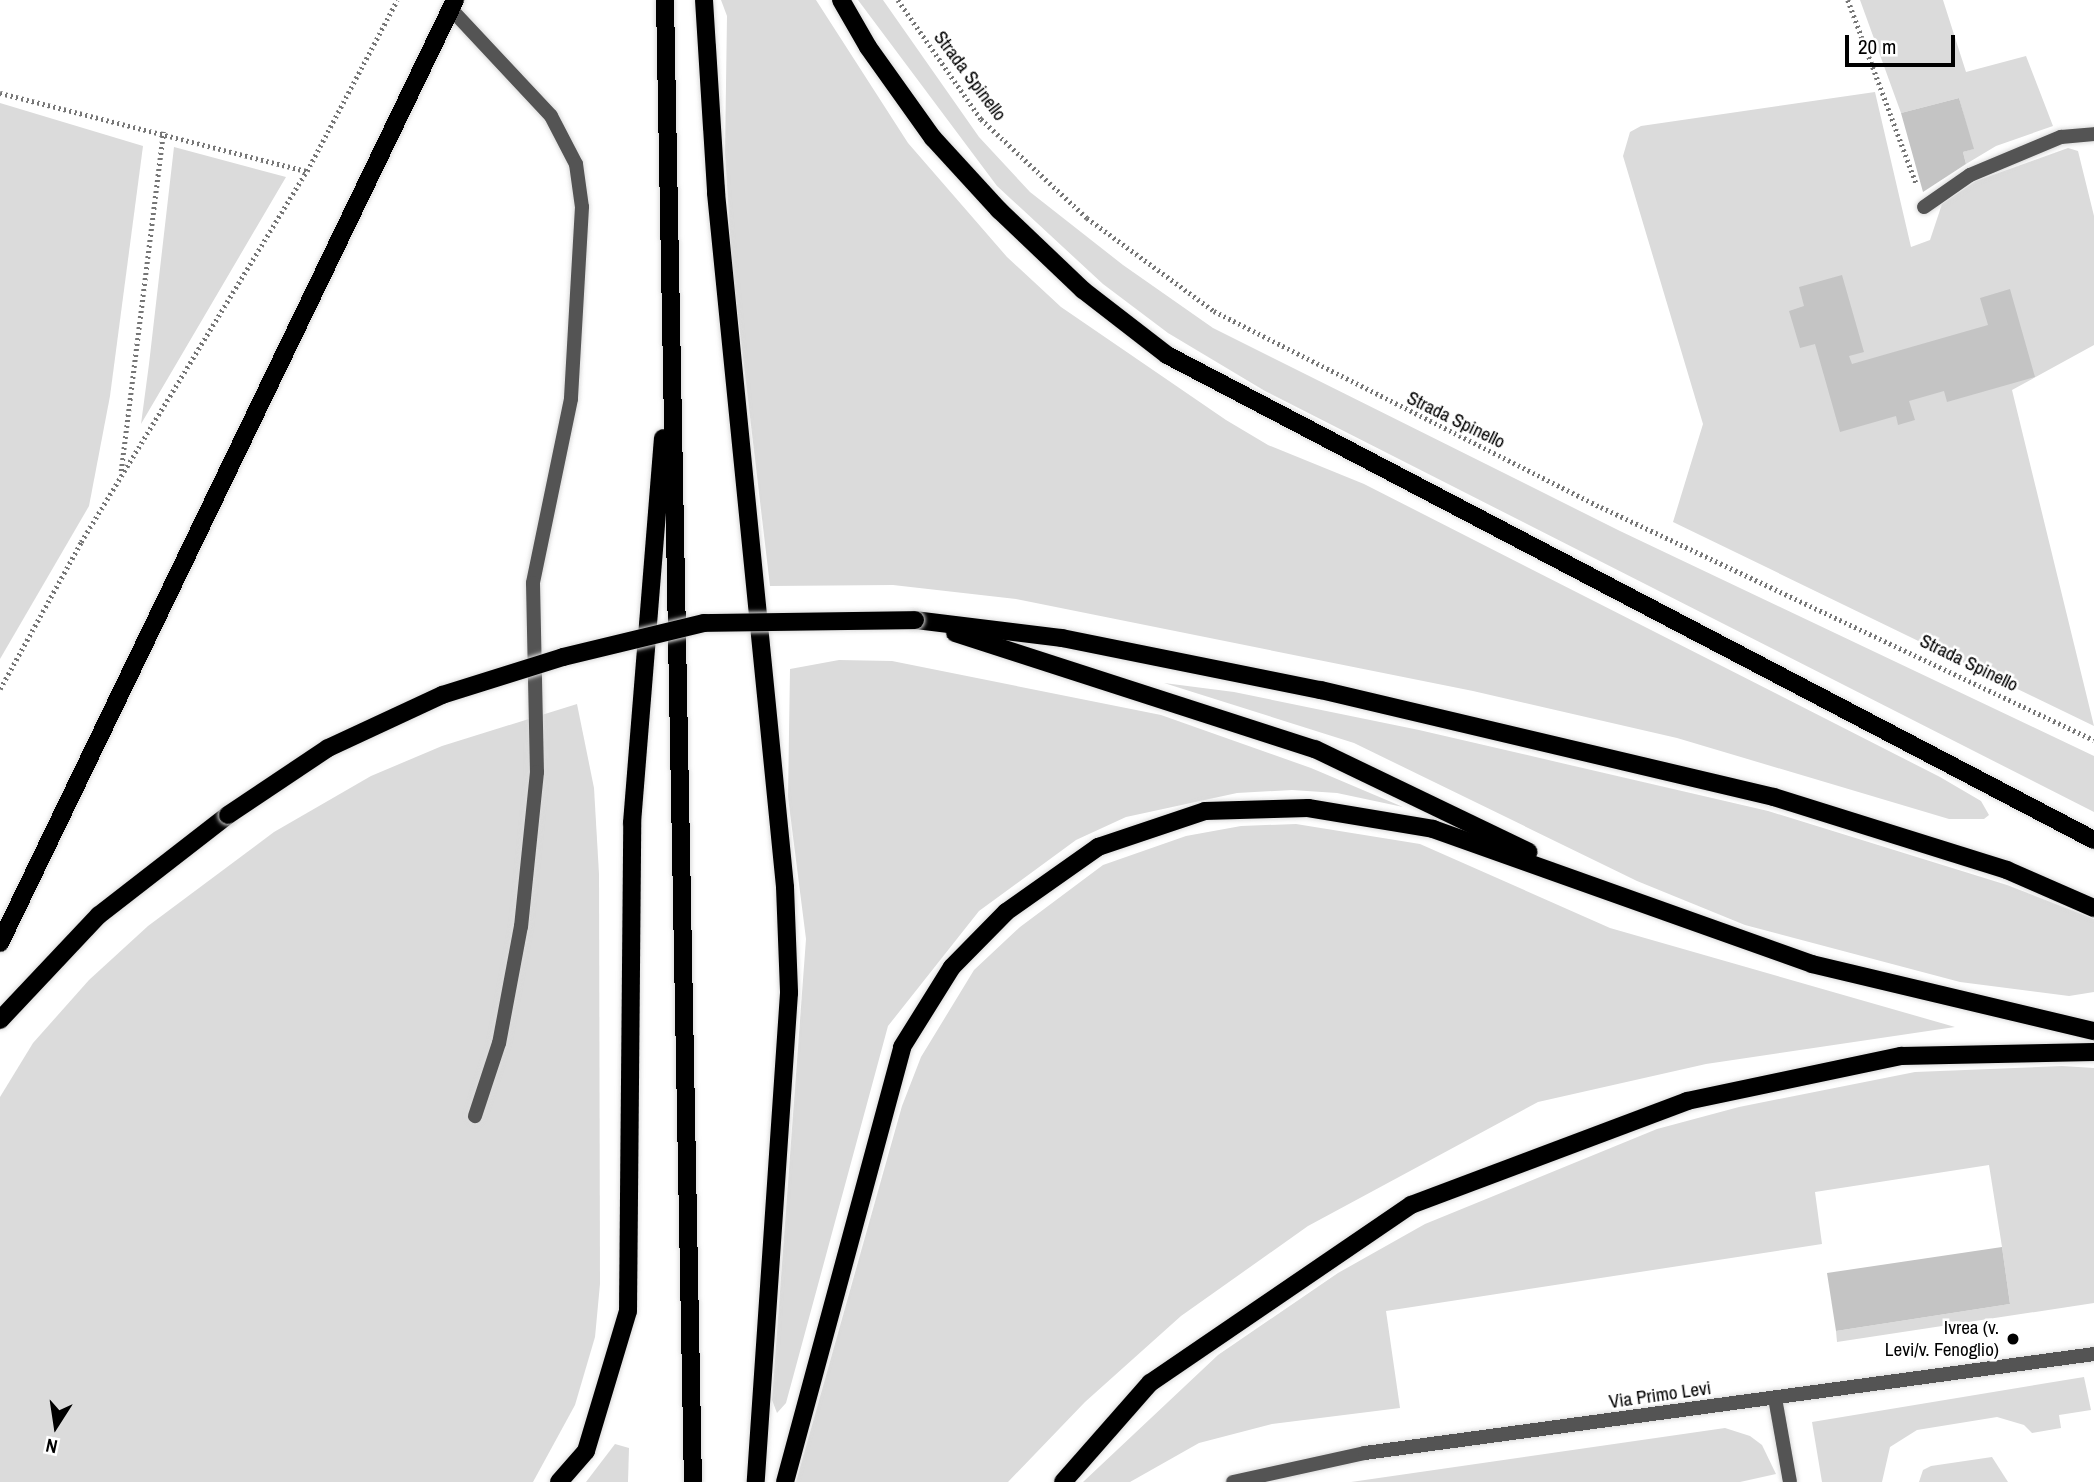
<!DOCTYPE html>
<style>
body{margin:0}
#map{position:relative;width:2094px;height:1482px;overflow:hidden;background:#fff;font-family:"Archivo Narrow",sans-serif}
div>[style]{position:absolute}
.green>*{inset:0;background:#dbdbdb}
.building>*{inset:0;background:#c4c4c4}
.path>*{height:4.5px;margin-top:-2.25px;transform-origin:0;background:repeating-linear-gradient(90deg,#767676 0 2px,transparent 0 5.5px)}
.roads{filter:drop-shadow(0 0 2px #dbdbdb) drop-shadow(0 0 2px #dbdbdb)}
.lane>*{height:14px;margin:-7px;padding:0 7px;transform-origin:7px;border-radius:7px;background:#545454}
.street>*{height:14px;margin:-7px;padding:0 7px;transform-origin:7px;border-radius:7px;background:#545454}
.primary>*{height:18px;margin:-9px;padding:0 9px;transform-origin:9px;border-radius:9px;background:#000}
.bridges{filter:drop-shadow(0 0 2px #dbdbdb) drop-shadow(0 0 2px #dbdbdb)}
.primary-bridge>*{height:18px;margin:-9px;padding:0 9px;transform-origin:9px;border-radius:9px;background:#000}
.dots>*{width:19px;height:19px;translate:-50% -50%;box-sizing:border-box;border:4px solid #fff;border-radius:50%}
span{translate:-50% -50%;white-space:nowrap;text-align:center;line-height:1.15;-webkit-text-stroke:5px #fff;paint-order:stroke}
.street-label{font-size:19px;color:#000}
.poi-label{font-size:19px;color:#000}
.right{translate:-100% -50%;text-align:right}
.north{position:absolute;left:21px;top:1391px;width:70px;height:70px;-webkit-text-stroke:5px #fff;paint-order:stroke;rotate:192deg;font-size:19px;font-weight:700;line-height:28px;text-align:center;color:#000}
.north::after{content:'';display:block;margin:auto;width:24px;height:32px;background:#000;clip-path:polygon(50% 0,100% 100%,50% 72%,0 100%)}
.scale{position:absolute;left:1845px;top:35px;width:110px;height:32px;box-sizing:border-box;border:4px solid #000;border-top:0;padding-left:9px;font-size:21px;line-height:24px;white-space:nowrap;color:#000;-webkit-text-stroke:5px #fff;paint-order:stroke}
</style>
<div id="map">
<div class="green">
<i style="clip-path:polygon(721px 0,816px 0,908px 143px,1007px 257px,1061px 307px,1226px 420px,1268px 445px,1364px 484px,1940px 777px,1981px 801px,1989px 815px,1984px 819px,1949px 819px,1677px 738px,1473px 691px,1016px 599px,893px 585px,770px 586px,732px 264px,725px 153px,727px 16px)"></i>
<i style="clip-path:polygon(858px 0,883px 0,979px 137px,1030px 192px,1123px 265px,1213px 328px,1620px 531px,2094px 756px,2094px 812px,1265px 391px,1168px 333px,1103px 284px,997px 186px)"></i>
<i style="clip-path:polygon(1860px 0,1943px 0,1966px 72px,2026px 56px,2053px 126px,1996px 146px,1966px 164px,1963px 152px,1973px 149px,1959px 98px,1901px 113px)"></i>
<i style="clip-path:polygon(1875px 92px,1911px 247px,1930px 240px,1942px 204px,1976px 181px,2068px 148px,2078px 151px,2094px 216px,2094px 345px,2012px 390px,2094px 726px,1673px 522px,1703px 424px,1623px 156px,1630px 132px,1641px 126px)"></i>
<i style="clip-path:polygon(0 103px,143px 146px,110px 396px,89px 506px,0 659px)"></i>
<i style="clip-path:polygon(174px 147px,286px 177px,141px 424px,149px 364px)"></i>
<i style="clip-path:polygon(839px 660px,892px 661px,1161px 715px,1311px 768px,1403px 807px,1337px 793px,1292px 790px,1237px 793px,1126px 817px,1076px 840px,979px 911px,888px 1026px,786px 1403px,777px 1413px,772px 1400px,806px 939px,788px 797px,790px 669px)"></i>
<i style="clip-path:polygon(1164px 683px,1234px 692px,1419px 730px,1768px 811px,2007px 885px,2094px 919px,2094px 992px,2069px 996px,1960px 982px,1745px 925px,1637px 881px,1354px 743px)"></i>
<i style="clip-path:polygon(577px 704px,594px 788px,599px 874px,600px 1284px,595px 1337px,575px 1405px,533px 1482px,0 1482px,0 1097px,33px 1043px,89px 980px,148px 926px,274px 832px,371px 776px,442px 746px)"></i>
<i style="clip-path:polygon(1296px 824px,1420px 844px,1610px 928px,1955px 1027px,1706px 1064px,1538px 1102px,1308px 1226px,1181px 1316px,1085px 1402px,1008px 1482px,796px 1482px,902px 1106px,921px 1057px,974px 970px,1020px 927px,1103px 865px,1186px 836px,1241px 826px)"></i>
<i style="clip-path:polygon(2062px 1066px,2094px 1068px,2094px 1303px,1837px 1342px,1836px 1331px,2010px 1304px,2002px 1247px,1989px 1165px,1815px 1192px,1822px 1244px,1386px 1311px,1400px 1408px,1272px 1424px,1199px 1443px,1130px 1482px,1083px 1482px,1218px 1355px,1338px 1273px,1425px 1224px,1657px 1129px,1739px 1107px,1915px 1072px)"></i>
<i style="clip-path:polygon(2084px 1377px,2091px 1410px,2059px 1415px,2061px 1428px,2032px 1433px,2024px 1425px,1997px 1417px,1917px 1430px,1890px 1447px,1882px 1482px,1822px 1482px,1812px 1422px)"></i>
<i style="clip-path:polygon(1725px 1428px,1750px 1436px,1762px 1445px,1776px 1474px,1740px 1482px,1351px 1482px)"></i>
<i style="clip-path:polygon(615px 1444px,629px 1448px,628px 1482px,586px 1482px)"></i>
<i style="clip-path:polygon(1992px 1457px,2008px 1482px,1919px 1482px,1923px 1470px,1931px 1466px)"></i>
</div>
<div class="building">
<i style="clip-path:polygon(1959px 98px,1974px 149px,1963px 152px,1966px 164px,1923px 192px,1901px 113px)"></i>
<i style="clip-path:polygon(1842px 275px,1864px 352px,1849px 356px,1852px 364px,1988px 325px,1980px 298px,2010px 289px,2035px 377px,1947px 402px,1944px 391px,1909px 401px,1915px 420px,1898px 425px,1896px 416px,1840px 432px,1815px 344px,1800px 348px,1789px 311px,1804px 306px,1799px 287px)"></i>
<i style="clip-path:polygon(2002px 1247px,2010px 1304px,1836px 1331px,1827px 1273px)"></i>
</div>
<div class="path">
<i style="left:898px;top:0;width:145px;rotate:55.1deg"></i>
<i style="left:981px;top:119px;width:145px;rotate:43deg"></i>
<i style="left:1087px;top:218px;width:157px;rotate:36.2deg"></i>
<i style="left:1214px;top:311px;width:434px;rotate:26.9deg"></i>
<i style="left:1601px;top:507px;width:545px;rotate:25.3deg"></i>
<i style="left:1848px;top:0;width:195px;rotate:69.6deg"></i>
<i style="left:0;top:93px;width:317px;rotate:14.3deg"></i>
<i style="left:121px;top:471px;width:342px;rotate:-82.9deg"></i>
<i style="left:0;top:689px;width:168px;rotate:-61.1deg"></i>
<i style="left:81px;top:542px;width:434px;rotate:-58.7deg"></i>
<i style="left:307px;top:171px;width:193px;rotate:-62.2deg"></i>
</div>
<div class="roads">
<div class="lane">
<i style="left:451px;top:9px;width:146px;rotate:46.9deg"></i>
<i style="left:551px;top:116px;width:54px;rotate:62.5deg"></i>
<i style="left:576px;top:164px;width:43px;rotate:82.1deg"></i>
<i style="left:582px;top:207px;width:192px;rotate:93.3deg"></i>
<i style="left:571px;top:399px;width:188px;rotate:101.7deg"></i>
<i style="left:533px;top:583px;width:189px;rotate:88.8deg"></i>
<i style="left:537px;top:772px;width:155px;rotate:95.9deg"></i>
<i style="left:521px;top:926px;width:119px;rotate:100.6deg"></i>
<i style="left:499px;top:1043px;width:77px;rotate:108.2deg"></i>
</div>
<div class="street">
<i style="left:1924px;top:207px;width:56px;rotate:-34.8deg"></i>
<i style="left:1970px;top:175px;width:99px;rotate:-22.7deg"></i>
<i style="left:2061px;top:137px;width:33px;rotate:-5deg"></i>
<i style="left:1775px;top:1398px;width:85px;rotate:79.9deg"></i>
<i style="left:1233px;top:1482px;width:135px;rotate:-12.4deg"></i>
<i style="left:1365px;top:1453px;width:736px;rotate:-7.73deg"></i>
</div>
<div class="primary">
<i style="left:665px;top:0;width:1482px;rotate:88.92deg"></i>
<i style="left:704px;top:0;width:193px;rotate:86.4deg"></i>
<i style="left:716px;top:193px;width:697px;rotate:84.32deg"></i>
<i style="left:785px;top:887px;width:106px;rotate:87.8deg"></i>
<i style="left:789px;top:993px;width:490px;rotate:93.9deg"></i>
<i style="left:841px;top:0;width:54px;rotate:60.1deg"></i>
<i style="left:868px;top:47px;width:112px;rotate:54.5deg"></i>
<i style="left:933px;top:138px;width:98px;rotate:47.5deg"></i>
<i style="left:999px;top:210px;width:116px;rotate:43.6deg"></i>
<i style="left:1083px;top:290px;width:106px;rotate:37.7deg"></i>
<i style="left:1167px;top:355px;width:1046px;rotate:27.62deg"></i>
<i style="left:915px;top:620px;width:148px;rotate:7deg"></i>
<i style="left:1062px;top:638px;width:264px;rotate:11.4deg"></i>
<i style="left:1321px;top:690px;width:465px;rotate:13.3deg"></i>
<i style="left:1774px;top:797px;width:244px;rotate:17.4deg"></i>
<i style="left:2007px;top:870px;width:95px;rotate:23.6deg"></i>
<i style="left:955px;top:633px;width:378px;rotate:17.9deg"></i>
<i style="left:1315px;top:749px;width:237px;rotate:25.7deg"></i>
<i style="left:0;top:943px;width:1047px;rotate:-64.24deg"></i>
<i style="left:0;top:1020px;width:144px;rotate:-46.7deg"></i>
<i style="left:99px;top:915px;width:163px;rotate:-37.8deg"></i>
<i style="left:559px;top:1482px;width:41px;rotate:-48.9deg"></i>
<i style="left:586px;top:1451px;width:146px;rotate:-73.3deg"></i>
<i style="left:628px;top:1311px;width:488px;rotate:-89.5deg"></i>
<i style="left:632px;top:823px;width:386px;rotate:-85.4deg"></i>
<i style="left:785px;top:1482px;width:450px;rotate:-74.9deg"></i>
<i style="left:902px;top:1047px;width:94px;rotate:-58deg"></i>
<i style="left:952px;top:967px;width:77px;rotate:-45.5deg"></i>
<i style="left:1006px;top:912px;width:113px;rotate:-35.2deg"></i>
<i style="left:1098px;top:847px;width:113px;rotate:-18.6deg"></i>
<i style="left:1205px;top:811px;width:103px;rotate:-1.7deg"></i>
<i style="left:1308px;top:808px;width:127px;rotate:9.5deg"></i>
<i style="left:1433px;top:829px;width:402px;rotate:19.6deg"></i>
<i style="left:1812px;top:964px;width:290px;rotate:13.4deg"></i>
<i style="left:1063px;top:1482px;width:132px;rotate:-48.7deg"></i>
<i style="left:1150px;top:1383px;width:316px;rotate:-34.3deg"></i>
<i style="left:1411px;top:1205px;width:295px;rotate:-20.6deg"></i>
<i style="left:1687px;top:1101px;width:219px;rotate:-11.9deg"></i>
<i style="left:1901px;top:1056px;width:193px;rotate:-1.2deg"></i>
</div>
</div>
<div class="bridges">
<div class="primary-bridge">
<i style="left:228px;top:815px;width:120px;rotate:-33.8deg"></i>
<i style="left:328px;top:748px;width:126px;rotate:-24.9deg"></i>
<i style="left:442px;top:695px;width:127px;rotate:-17.4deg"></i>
<i style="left:563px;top:657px;width:145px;rotate:-13.6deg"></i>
<i style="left:704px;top:623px;width:211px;rotate:-0.8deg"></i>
</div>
</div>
<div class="dots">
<i style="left:2013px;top:1339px;background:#000"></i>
</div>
<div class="street-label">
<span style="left:970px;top:76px;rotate:53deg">Strada Spinello</span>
<span style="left:1456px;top:420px;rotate:26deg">Strada Spinello</span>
<span style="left:1969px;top:663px;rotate:26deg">Strada Spinello</span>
<span style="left:1660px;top:1395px;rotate:-8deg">Via Primo Levi</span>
</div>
<div class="poi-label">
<span class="right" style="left:1999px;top:1339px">Ivrea (v.<br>Levi/v. Fenoglio)</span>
</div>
<div class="north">N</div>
<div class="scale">20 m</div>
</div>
